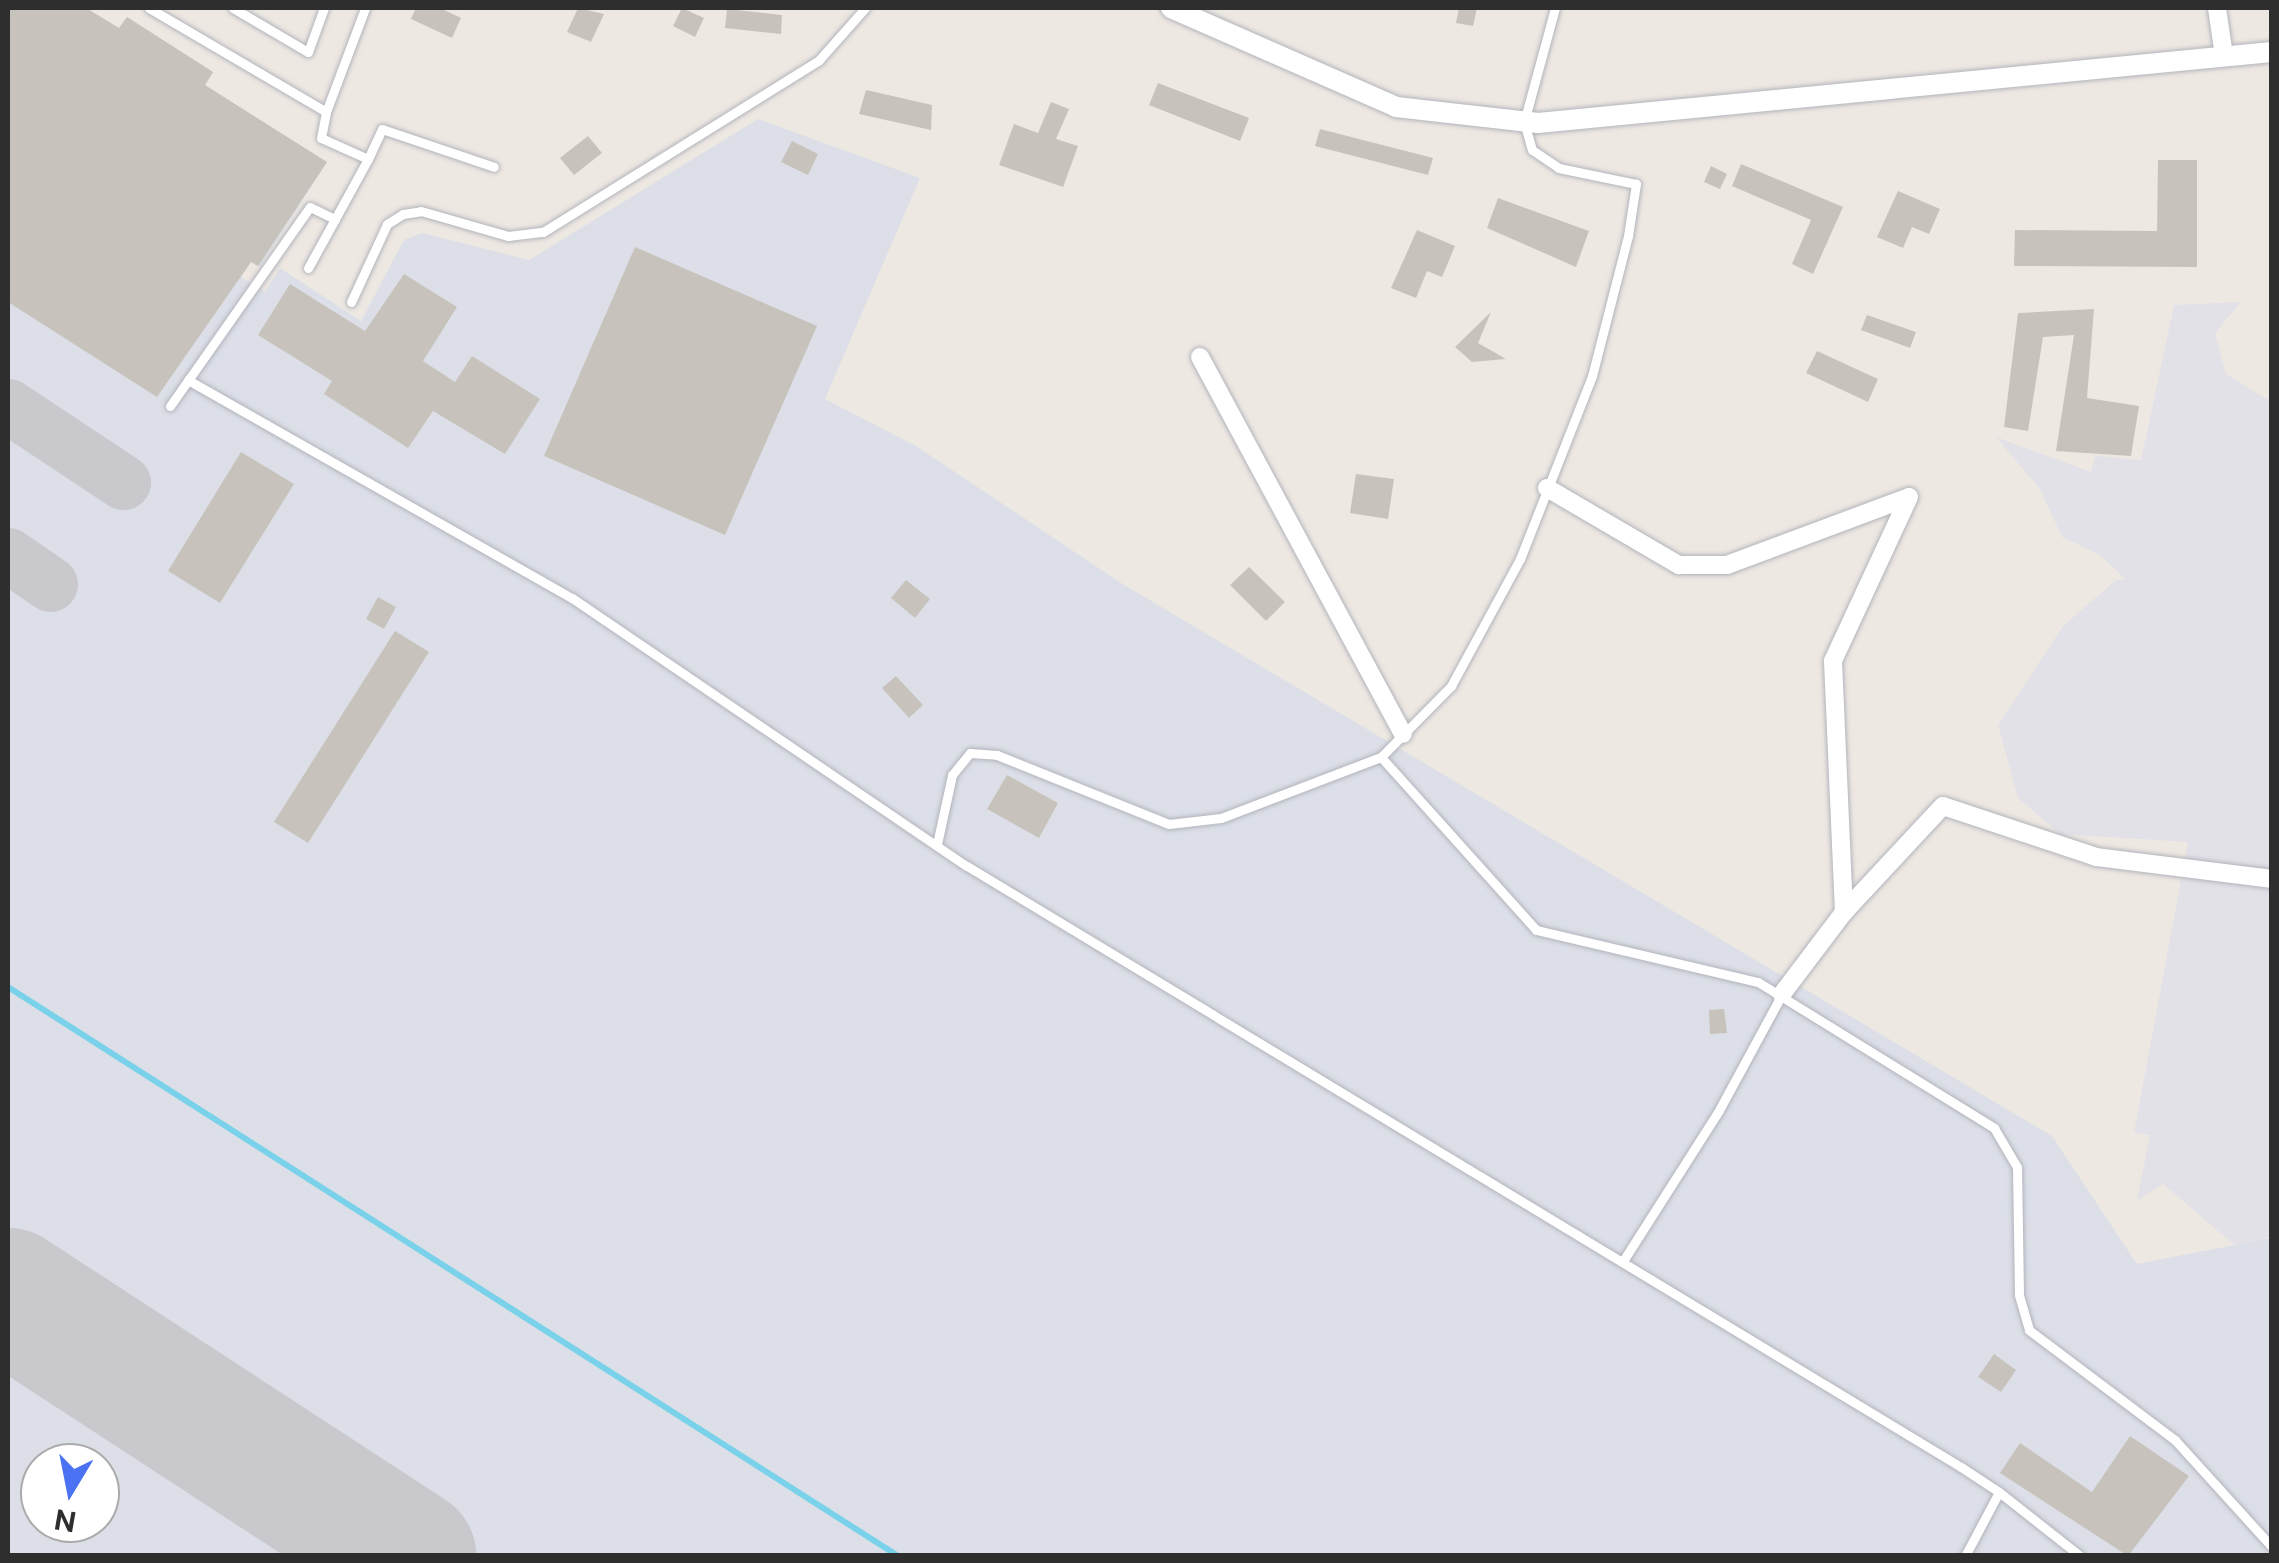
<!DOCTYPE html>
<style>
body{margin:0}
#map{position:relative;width:2279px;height:1563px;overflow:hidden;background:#eee8e2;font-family:"Public Sans",sans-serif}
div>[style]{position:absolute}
.industrial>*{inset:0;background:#e3e1e8}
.airport>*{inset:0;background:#dcdfe7}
.stream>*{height:6px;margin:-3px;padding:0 3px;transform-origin:3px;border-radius:3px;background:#7ad2ea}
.taxiway>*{height:55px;margin:-27.5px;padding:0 27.5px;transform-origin:27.5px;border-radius:27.5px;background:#c9c8cc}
.runway>*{height:135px;margin:-67.5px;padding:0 67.5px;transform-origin:67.5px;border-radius:67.5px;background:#c9c8cc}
.building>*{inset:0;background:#c7c3bc}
.roads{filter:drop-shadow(0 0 2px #b2b4bd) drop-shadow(0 0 2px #b2b4bd)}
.service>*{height:9px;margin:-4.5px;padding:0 4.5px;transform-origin:4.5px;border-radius:4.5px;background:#fff}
.minor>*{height:18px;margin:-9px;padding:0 9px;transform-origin:9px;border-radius:9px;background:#fff}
.tertiary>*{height:20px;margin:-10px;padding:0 10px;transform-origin:10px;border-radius:10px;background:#fff}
span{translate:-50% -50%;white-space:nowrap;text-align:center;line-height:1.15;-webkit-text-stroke:9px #fff;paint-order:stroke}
.frame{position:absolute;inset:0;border:10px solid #2e2e2e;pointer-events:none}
.north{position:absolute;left:20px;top:1443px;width:100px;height:100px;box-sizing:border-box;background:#fff;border:2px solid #ababab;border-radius:50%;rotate:190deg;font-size:28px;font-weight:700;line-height:40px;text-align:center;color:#2e2e2e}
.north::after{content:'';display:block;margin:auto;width:35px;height:45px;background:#4a72f3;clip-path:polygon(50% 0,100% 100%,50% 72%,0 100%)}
</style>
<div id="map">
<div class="industrial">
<i style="clip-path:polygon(2241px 302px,2215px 333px,2226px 374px,2272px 402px,2271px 1236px,2237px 1247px,2163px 1184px,2137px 1201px,2150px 1135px,2134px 1133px,2188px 842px,2060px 834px,2018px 798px,1998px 725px,2063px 626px,2116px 580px,2126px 580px,2100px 555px,2062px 537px,2040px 489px,1996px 437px,2091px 472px,2095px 456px,2141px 460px,2174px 305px)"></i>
</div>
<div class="airport">
<i style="clip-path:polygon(evenodd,8px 8px,86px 8px,119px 28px,127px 17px,213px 72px,205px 86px,327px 162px,260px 267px,251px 262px,241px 277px,265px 292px,280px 268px,361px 321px,404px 240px,422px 233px,529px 260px,758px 119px,920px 178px,825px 399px,916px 446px,1121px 583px,2052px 1136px,2137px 1264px,2271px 1238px,2271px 1555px,8px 1555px,8px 8px,40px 1463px,100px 1463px,100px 1523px,40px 1523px,40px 1463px)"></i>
</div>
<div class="stream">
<i style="left:8px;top:987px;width:1056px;rotate:32.59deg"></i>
</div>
<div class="taxiway">
<i style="left:8px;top:406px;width:138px;rotate:33.5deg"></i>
<i style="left:8px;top:555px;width:51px;rotate:34.6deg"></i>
</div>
<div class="runway">
<i style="left:8px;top:1295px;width:478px;rotate:33.1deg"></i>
</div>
<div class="building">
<i style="clip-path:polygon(8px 8px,86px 8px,119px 28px,127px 17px,213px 72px,205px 85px,327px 162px,258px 266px,251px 262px,157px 397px,8px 302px)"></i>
<i style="clip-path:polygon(416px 8px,440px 8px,461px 18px,452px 38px,411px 19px)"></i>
<i style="clip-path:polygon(578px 8px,604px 14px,591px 42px,567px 32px)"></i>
<i style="clip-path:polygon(682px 8px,704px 18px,695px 37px,673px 26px)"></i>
<i style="clip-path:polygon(1459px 8px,1477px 8px,1473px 26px,1456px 23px)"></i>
<i style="clip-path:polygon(727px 9px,782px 15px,781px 34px,725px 28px)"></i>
<i style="clip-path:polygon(1158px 83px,1249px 118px,1240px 141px,1149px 105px)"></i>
<i style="clip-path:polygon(866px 90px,932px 105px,931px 130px,859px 114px)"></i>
<i style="clip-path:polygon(1051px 102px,1069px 109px,1056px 139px,1078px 146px,1063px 187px,999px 165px,1014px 124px,1038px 133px)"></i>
<i style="clip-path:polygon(1320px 129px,1433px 158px,1428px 175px,1315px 146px)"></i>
<i style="clip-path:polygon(588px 136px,602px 153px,574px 175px,560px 158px)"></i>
<i style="clip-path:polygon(792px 141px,818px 154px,808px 175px,781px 162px)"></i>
<i style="clip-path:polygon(2158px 160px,2197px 160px,2197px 267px,2014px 266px,2015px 230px,2157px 231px)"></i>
<i style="clip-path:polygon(1741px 164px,1843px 207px,1813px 274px,1792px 264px,1811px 220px,1732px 186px)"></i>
<i style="clip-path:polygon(1711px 166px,1727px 174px,1720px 189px,1704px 182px)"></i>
<i style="clip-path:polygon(1898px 191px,1940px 209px,1929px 234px,1912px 227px,1903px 248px,1877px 237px)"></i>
<i style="clip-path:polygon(1498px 198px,1589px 231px,1576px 267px,1487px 228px)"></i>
<i style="clip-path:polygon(1417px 230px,1455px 246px,1442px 277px,1427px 271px,1416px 298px,1391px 288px)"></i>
<i style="clip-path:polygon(635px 247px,817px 326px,725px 535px,544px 456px)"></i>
<i style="clip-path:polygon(404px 274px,457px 307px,423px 361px,455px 382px,472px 356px,540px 399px,505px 454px,433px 411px,408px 448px,324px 394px,332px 381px,258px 335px,290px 284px,365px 331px)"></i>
<i style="clip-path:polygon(2094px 309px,2087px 398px,2139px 406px,2131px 456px,2056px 451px,2074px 335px,2043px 337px,2028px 431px,2004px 427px,2018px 313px)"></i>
<i style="clip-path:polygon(1491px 312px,1478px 343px,1506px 359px,1472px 362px,1455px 347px)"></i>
<i style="clip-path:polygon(1867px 315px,1916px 332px,1910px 348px,1861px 330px)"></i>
<i style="clip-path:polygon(1817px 351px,1878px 379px,1868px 402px,1806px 373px)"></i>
<i style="clip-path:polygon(241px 452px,294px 484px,220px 603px,168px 571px)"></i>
<i style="clip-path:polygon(1356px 474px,1394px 479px,1388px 519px,1350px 513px)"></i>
<i style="clip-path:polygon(1249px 567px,1285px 602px,1266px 621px,1230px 585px)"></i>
<i style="clip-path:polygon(906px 580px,930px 599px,915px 618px,891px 598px)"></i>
<i style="clip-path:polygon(378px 597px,396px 607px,384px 629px,366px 619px)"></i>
<i style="clip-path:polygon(395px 631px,429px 652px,308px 843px,274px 822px)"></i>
<i style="clip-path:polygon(896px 676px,923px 705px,909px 718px,882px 688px)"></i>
<i style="clip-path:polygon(1007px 775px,1058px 803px,1039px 838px,987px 809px)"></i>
<i style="clip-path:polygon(1724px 1009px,1727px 1033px,1710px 1034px,1709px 1010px)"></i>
<i style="clip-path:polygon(1994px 1354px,2016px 1370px,2001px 1392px,1978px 1377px)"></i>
<i style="clip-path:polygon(2130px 1436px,2189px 1476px,2128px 1556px,2000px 1473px,2020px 1443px,2092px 1492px)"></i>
</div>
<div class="roads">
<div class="service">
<i style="left:149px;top:8px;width:205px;rotate:30.4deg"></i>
<i style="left:326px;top:112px;width:111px;rotate:-69.4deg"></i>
<i style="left:233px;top:8px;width:87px;rotate:30.4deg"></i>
<i style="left:308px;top:52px;width:47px;rotate:-70deg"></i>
<i style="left:368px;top:159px;width:33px;rotate:-65deg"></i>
<i style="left:382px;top:129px;width:118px;rotate:18.7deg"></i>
<i style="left:308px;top:268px;width:56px;rotate:-61.1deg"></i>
<i style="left:351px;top:302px;width:86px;rotate:-65.2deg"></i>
<i style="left:387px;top:224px;width:19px;rotate:-32deg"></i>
<i style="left:403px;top:214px;width:18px;rotate:-9deg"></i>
<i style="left:421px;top:211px;width:91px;rotate:16deg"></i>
<i style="left:508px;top:236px;width:35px;rotate:-7deg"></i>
<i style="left:543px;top:232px;width:325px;rotate:-31.9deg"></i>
<i style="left:819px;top:60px;width:69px;rotate:-48.5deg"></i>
<i style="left:188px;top:380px;width:442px;rotate:29.6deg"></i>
<i style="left:572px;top:598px;width:477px;rotate:34.2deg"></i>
<i style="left:967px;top:866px;width:1162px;rotate:31.16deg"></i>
<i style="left:1961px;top:1467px;width:45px;rotate:33.3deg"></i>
<i style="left:1999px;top:1492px;width:72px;rotate:118deg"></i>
<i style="left:170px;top:406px;width:243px;rotate:-54.9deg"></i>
<i style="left:310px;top:207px;width:28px;rotate:26deg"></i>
<i style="left:335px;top:219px;width:68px;rotate:-61.2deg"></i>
<i style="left:368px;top:159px;width:51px;rotate:-155.9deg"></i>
<i style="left:321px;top:138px;width:26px;rotate:-79deg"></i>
<i style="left:1381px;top:757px;width:100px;rotate:-45.4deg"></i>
<i style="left:1451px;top:686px;width:145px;rotate:-61.5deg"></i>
<i style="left:1520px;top:559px;width:197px;rotate:-68.5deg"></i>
<i style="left:1592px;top:376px;width:145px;rotate:-75.6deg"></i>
<i style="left:1628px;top:236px;width:53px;rotate:-81.3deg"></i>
<i style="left:1636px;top:184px;width:79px;rotate:-168.3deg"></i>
<i style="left:1559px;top:168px;width:32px;rotate:-146deg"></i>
<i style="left:1532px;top:150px;width:29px;rotate:-106deg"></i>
<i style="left:1524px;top:122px;width:118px;rotate:-74.8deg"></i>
<i style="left:937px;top:844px;width:71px;rotate:-77.7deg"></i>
<i style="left:952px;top:775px;width:28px;rotate:-51deg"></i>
<i style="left:970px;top:753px;width:27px;rotate:4deg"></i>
<i style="left:997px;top:755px;width:185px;rotate:21.9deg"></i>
<i style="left:1169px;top:824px;width:52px;rotate:-6.6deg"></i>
<i style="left:1221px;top:818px;width:171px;rotate:-20.9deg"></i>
<i style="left:1381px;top:757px;width:232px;rotate:48.1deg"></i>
<i style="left:1536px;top:930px;width:228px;rotate:13.2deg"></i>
<i style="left:1758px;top:982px;width:278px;rotate:31.7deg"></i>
<i style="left:1994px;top:1128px;width:45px;rotate:59.5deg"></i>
<i style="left:2017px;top:1167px;width:128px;rotate:89.1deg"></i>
<i style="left:2019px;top:1295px;width:36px;rotate:74deg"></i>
<i style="left:2029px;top:1330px;width:183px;rotate:37deg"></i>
<i style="left:2175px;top:1440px;width:144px;rotate:47.8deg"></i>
<i style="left:1623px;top:1261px;width:177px;rotate:-57.5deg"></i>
<i style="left:1718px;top:1112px;width:134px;rotate:-61.5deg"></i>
<i style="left:1999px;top:1492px;width:103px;rotate:38.3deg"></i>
</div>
<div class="minor">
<i style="left:2217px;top:8px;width:49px;rotate:81.7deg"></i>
<i style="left:1200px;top:357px;width:428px;rotate:61.7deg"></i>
<i style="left:1547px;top:488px;width:153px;rotate:30.3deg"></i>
<i style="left:1679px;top:565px;width:48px"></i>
<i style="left:1727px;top:565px;width:194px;rotate:-20.5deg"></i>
<i style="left:1909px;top:497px;width:181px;rotate:114.9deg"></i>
<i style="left:1833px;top:661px;width:251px;rotate:87.5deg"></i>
<i style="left:1844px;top:912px;width:103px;rotate:127.1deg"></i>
<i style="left:1844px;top:912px;width:145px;rotate:-47deg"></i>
<i style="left:1943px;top:806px;width:161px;rotate:18.4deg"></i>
<i style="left:2096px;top:857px;width:177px;rotate:7.1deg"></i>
</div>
<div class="tertiary">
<i style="left:1171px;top:8px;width:246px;rotate:23.7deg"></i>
<i style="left:1396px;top:107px;width:143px;rotate:6.4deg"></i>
<i style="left:1538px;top:123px;width:737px;rotate:-5.53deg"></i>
</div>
</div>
<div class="frame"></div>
<div class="north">N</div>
</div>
